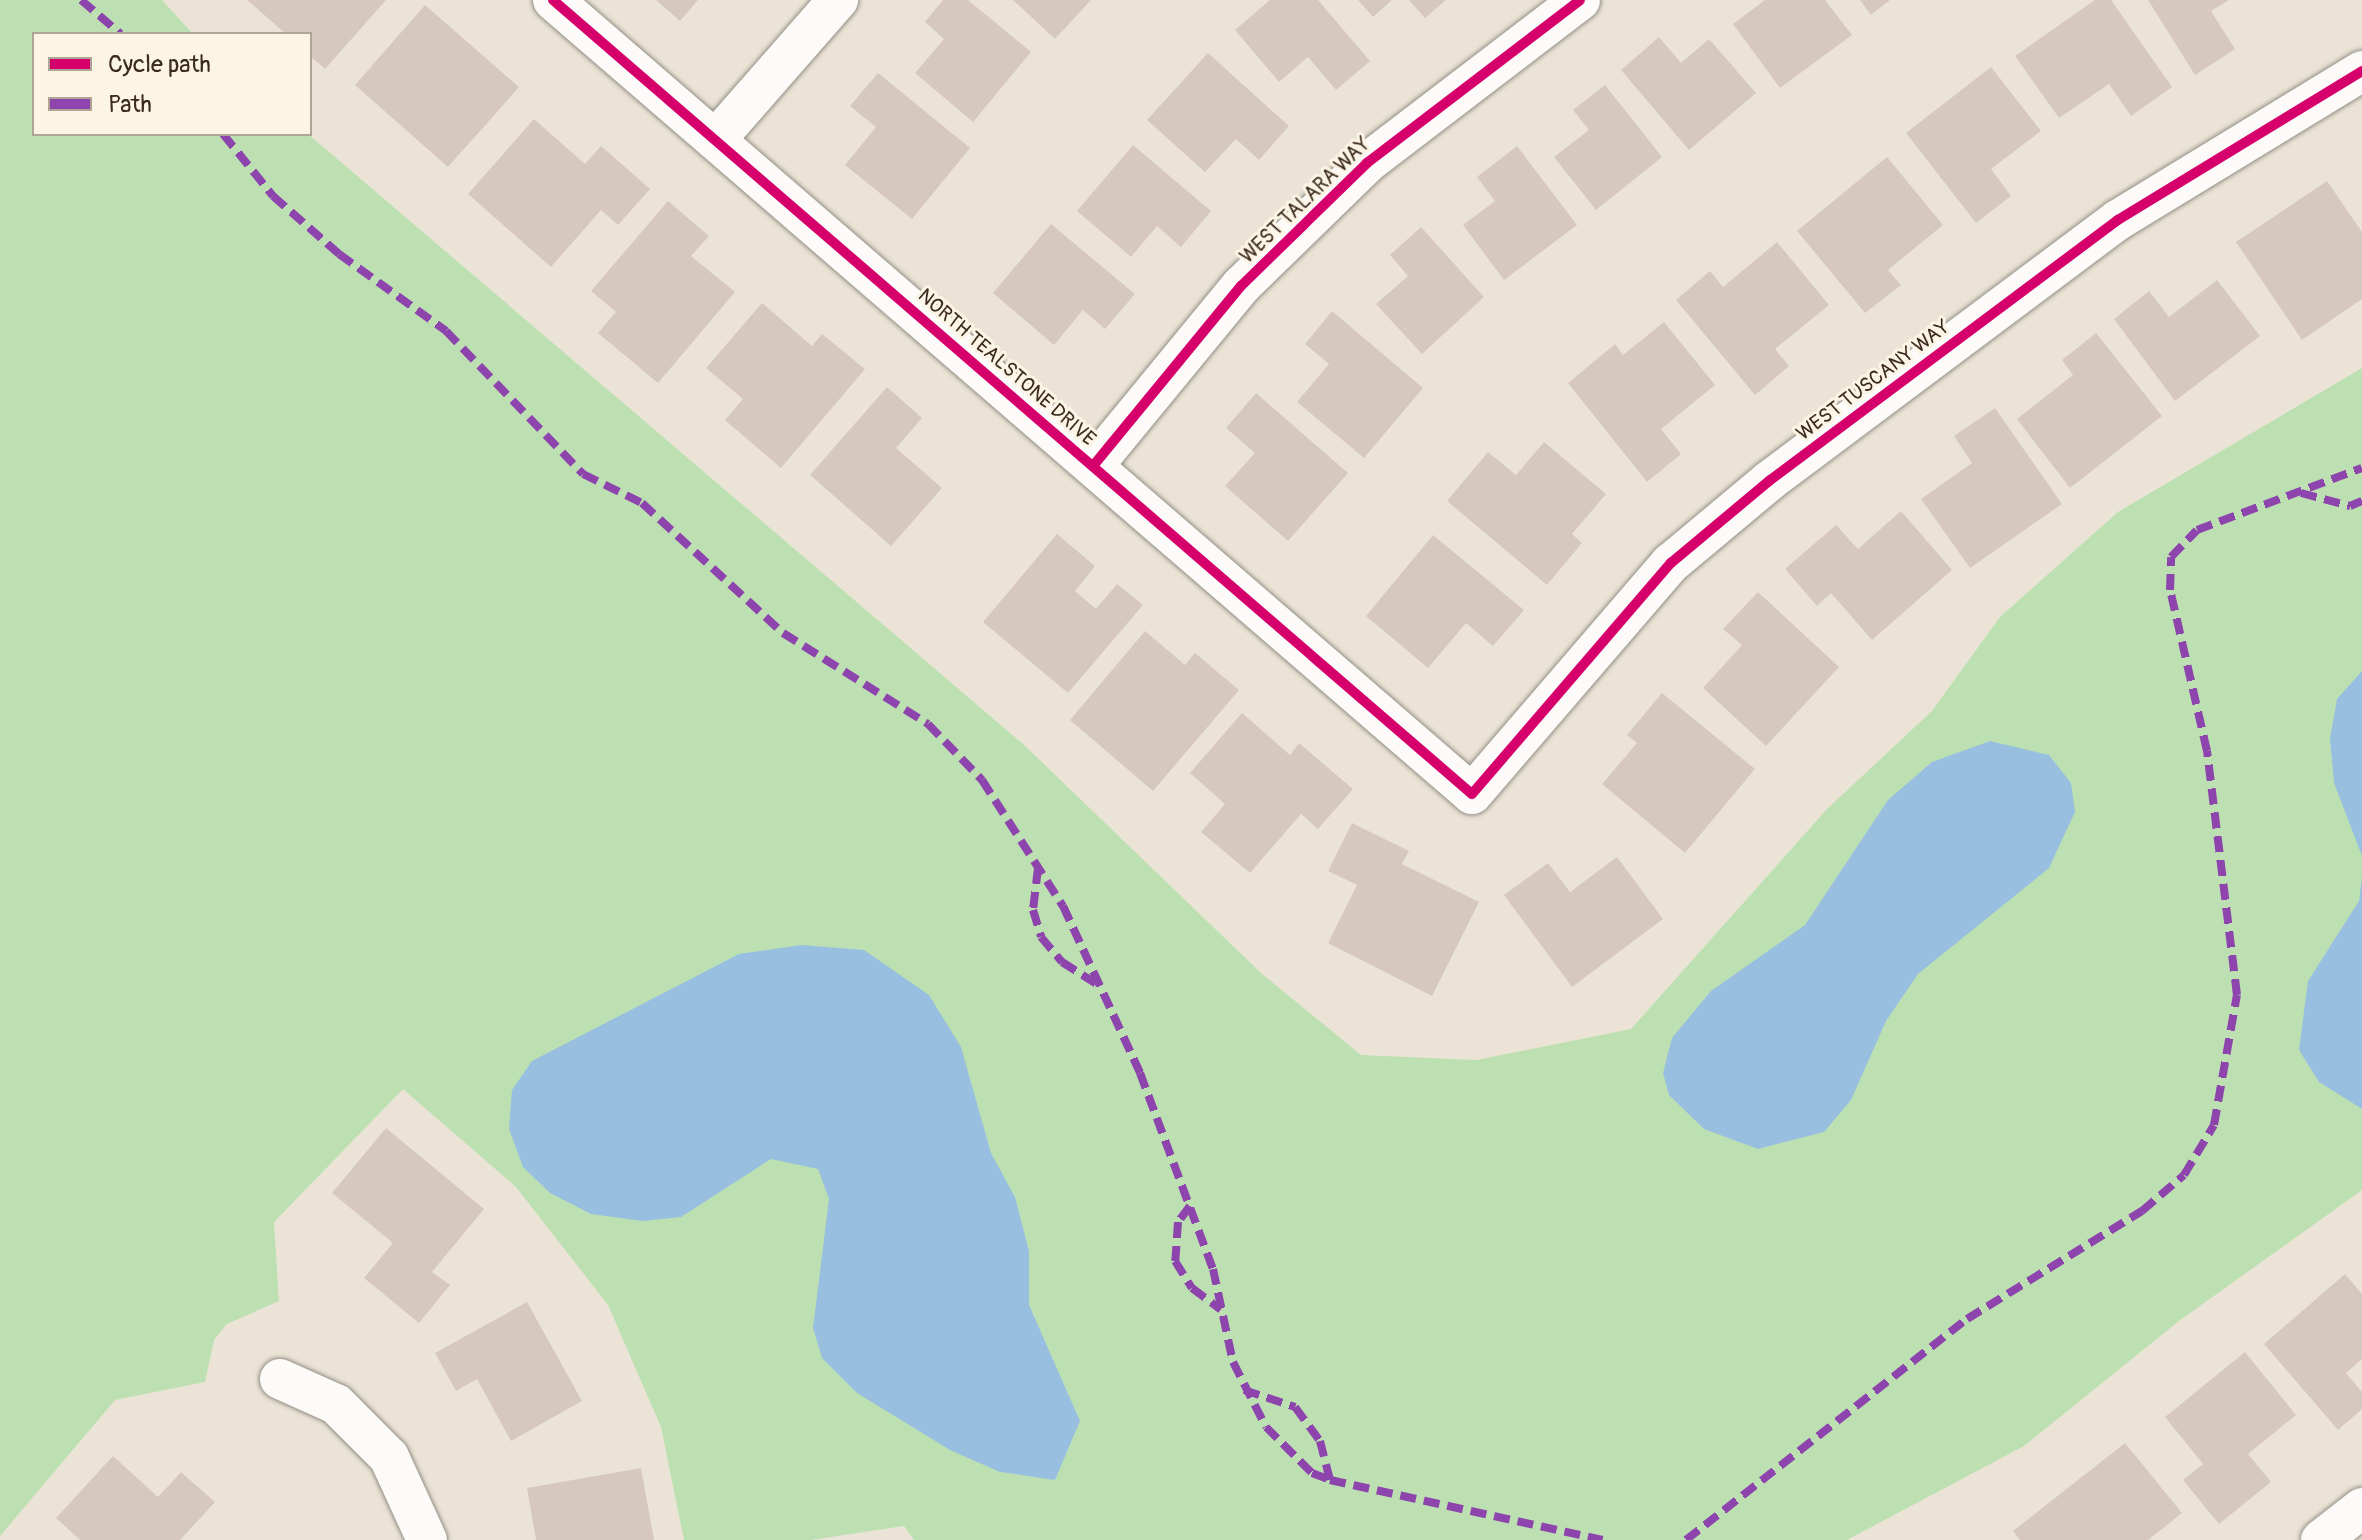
<!DOCTYPE html>
<style>
body{margin:0}
#map{position:relative;width:2362px;height:1540px;overflow:hidden;background:#ebe4d6;font-family:Pangolin,sans-serif}
div>[style]{position:absolute}
.green>*{inset:0;background:#bde0b2}
.water>*{inset:0;background:#98bfe0}
.building>*{inset:0;background:#d7c8bf}
.roads{filter:drop-shadow(0 0 2px #948e85) drop-shadow(0 0 2px #948e85)}
.minor>*{height:40px;margin:-20px;padding:0 20px;transform-origin:20px;border-radius:20px;background:#fcfbf9}
.quiet>*{height:8px;margin-top:-4px;transform-origin:0;background:repeating-linear-gradient(90deg,#8e44ad 0 16px,transparent 0 24px)}
.cycleway>*{height:10px;margin:-5px;padding:0 5px;transform-origin:5px;border-radius:5px;background:#d6006c}
span{translate:-50% -50%;white-space:nowrap;text-align:center;line-height:1.15;-webkit-text-stroke:6px #fcf5e5;paint-order:stroke}
.street-label{font-size:20px;color:#3b2a1e}
.legend{position:absolute;left:32px;top:32px;width:280px;height:104px;box-sizing:border-box;background:#fcf5e5;border:2px solid #afa495;margin:0;padding:10px 14px;list-style:none;font-size:24px;color:#3b2a1e}
.legend li{display:flex;align-items:center;gap:16px;height:40px}
.legend b{width:40px;border:2px solid #afa495}
</style>
<div id="map">
<div class="green">
<i style="clip-path:polygon(0 0,162px 0,193px 34px,34px 34px,34px 134px,308px 134px,1023px 744px,1261px 973px,1361px 1055px,1476px 1060px,1631px 1029px,1827px 809px,1932px 711px,2000px 617px,2118px 512px,2362px 368px,2362px 1190px,2179px 1321px,2024px 1446px,1847px 1540px,914px 1540px,904px 1526px,811px 1540px,684px 1540px,661px 1427px,608px 1305px,516px 1187px,403px 1089px,274px 1222px,279px 1301px,227px 1324px,214px 1340px,205px 1382px,115px 1400px,0 1536px)"></i>
</div>
<div class="water">
<i style="clip-path:polygon(2362px 671px,2362px 856px,2334px 783px,2330px 738px,2337px 699px)"></i>
<i style="clip-path:polygon(1990px 741px,2049px 755px,2071px 783px,2075px 812px,2049px 868px,1918px 974px,1886px 1021px,1851px 1100px,1824px 1132px,1758px 1149px,1704px 1129px,1669px 1095px,1663px 1073px,1672px 1038px,1711px 991px,1805px 925px,1888px 800px,1932px 762px)"></i>
<i style="clip-path:polygon(2362px 876px,2362px 1109px,2319px 1082px,2299px 1050px,2308px 981px,2359px 901px)"></i>
<i style="clip-path:polygon(801px 945px,864px 950px,929px 995px,961px 1047px,991px 1153px,1015px 1197px,1029px 1251px,1029px 1305px,1080px 1421px,1055px 1480px,1000px 1472px,950px 1450px,857px 1393px,822px 1358px,813px 1328px,829px 1199px,818px 1169px,771px 1159px,681px 1217px,642px 1221px,591px 1214px,550px 1193px,523px 1167px,509px 1129px,512px 1090px,532px 1061px,739px 954px)"></i>
</div>
<div class="building">
<i style="clip-path:polygon(247px 0,386px 0,325px 69px,310px 56px,310px 34px,286px 34px)"></i>
<i style="clip-path:polygon(656px 0,698px 0,680px 21px)"></i>
<i style="clip-path:polygon(943px 0,968px 0,1031px 52px,973px 122px,915px 73px,944px 39px,925px 22px)"></i>
<i style="clip-path:polygon(1013px 0,1091px 0,1055px 39px)"></i>
<i style="clip-path:polygon(1270px 0,1318px 0,1370px 61px,1336px 90px,1308px 57px,1279px 82px,1235px 30px)"></i>
<i style="clip-path:polygon(1358px 0,1392px 0,1373px 17px)"></i>
<i style="clip-path:polygon(1409px 0,1446px 0,1425px 18px)"></i>
<i style="clip-path:polygon(1765px 0,1825px 0,1852px 35px,1780px 88px,1733px 24px)"></i>
<i style="clip-path:polygon(1860px 0,1890px 0,1871px 15px)"></i>
<i style="clip-path:polygon(2095px 0,2111px 0,2172px 87px,2131px 116px,2109px 84px,2059px 118px,2015px 56px)"></i>
<i style="clip-path:polygon(2148px 0,2229px 0,2211px 11px,2235px 49px,2195px 75px)"></i>
<i style="clip-path:polygon(425px 5px,519px 87px,448px 167px,355px 85px)"></i>
<i style="clip-path:polygon(1659px 37px,1681px 63px,1709px 39px,1756px 93px,1689px 150px,1621px 70px)"></i>
<i style="clip-path:polygon(1208px 53px,1289px 126px,1259px 160px,1236px 139px,1205px 172px,1147px 120px)"></i>
<i style="clip-path:polygon(1991px 67px,2041px 131px,1991px 169px,2011px 196px,1976px 223px,1906px 133px)"></i>
<i style="clip-path:polygon(878px 73px,970px 148px,912px 219px,845px 165px,876px 127px,850px 106px)"></i>
<i style="clip-path:polygon(1605px 85px,1662px 157px,1596px 210px,1554px 157px,1589px 130px,1573px 110px)"></i>
<i style="clip-path:polygon(534px 119px,585px 164px,601px 146px,650px 189px,618px 225px,601px 210px,551px 267px,468px 194px)"></i>
<i style="clip-path:polygon(1133px 145px,1211px 211px,1181px 247px,1157px 226px,1131px 257px,1077px 211px)"></i>
<i style="clip-path:polygon(1517px 146px,1577px 225px,1504px 280px,1463px 225px,1495px 201px,1477px 177px)"></i>
<i style="clip-path:polygon(1887px 157px,1943px 225px,1888px 270px,1901px 285px,1865px 313px,1797px 231px)"></i>
<i style="clip-path:polygon(2327px 181px,2362px 232px,2362px 299px,2302px 340px,2236px 242px)"></i>
<i style="clip-path:polygon(668px 201px,709px 236px,691px 256px,735px 292px,658px 383px,598px 333px,616px 312px,591px 291px)"></i>
<i style="clip-path:polygon(1051px 224px,1135px 294px,1105px 329px,1083px 310px,1054px 345px,993px 293px)"></i>
<i style="clip-path:polygon(1421px 227px,1484px 297px,1422px 354px,1376px 304px,1408px 276px,1390px 255px)"></i>
<i style="clip-path:polygon(1777px 242px,1829px 305px,1775px 349px,1789px 366px,1755px 395px,1676px 300px,1710px 271px,1723px 287px)"></i>
<i style="clip-path:polygon(2217px 280px,2260px 336px,2175px 401px,2114px 319px,2149px 291px,2169px 317px)"></i>
<i style="clip-path:polygon(762px 303px,812px 346px,822px 334px,865px 369px,781px 468px,725px 420px,743px 399px,706px 368px)"></i>
<i style="clip-path:polygon(1332px 311px,1423px 388px,1364px 458px,1297px 402px,1329px 364px,1305px 344px)"></i>
<i style="clip-path:polygon(1664px 322px,1715px 385px,1661px 429px,1681px 454px,1647px 482px,1568px 383px,1615px 344px,1623px 355px)"></i>
<i style="clip-path:polygon(2096px 333px,2162px 416px,2070px 488px,2017px 419px,2073px 375px,2062px 360px)"></i>
<i style="clip-path:polygon(887px 387px,922px 418px,896px 448px,942px 488px,891px 546px,810px 475px)"></i>
<i style="clip-path:polygon(1256px 393px,1348px 473px,1288px 541px,1225px 486px,1255px 453px,1226px 428px)"></i>
<i style="clip-path:polygon(1995px 408px,2062px 504px,1970px 568px,1921px 499px,1972px 463px,1954px 436px)"></i>
<i style="clip-path:polygon(1544px 442px,1606px 494px,1572px 534px,1582px 543px,1547px 585px,1447px 501px,1488px 452px,1516px 475px)"></i>
<i style="clip-path:polygon(1901px 511px,1952px 570px,1872px 640px,1831px 593px,1817px 606px,1785px 569px,1836px 525px,1858px 549px)"></i>
<i style="clip-path:polygon(1057px 534px,1095px 566px,1075px 591px,1096px 609px,1117px 584px,1143px 605px,1068px 693px,983px 622px)"></i>
<i style="clip-path:polygon(1433px 535px,1524px 610px,1493px 646px,1466px 623px,1428px 668px,1366px 616px)"></i>
<i style="clip-path:polygon(1758px 592px,1839px 667px,1766px 746px,1703px 688px,1742px 645px,1723px 629px)"></i>
<i style="clip-path:polygon(1145px 631px,1185px 665px,1195px 653px,1239px 690px,1153px 791px,1070px 720px)"></i>
<i style="clip-path:polygon(1662px 693px,1755px 769px,1685px 853px,1602px 784px,1637px 743px,1627px 735px)"></i>
<i style="clip-path:polygon(1242px 713px,1290px 755px,1299px 743px,1353px 789px,1318px 829px,1301px 814px,1250px 873px,1201px 832px,1225px 804px,1190px 773px)"></i>
<i style="clip-path:polygon(1352px 823px,1409px 851px,1402px 864px,1479px 902px,1432px 996px,1328px 943px,1357px 885px,1328px 871px)"></i>
<i style="clip-path:polygon(1617px 857px,1663px 919px,1572px 987px,1504px 895px,1548px 863px,1570px 892px)"></i>
<i style="clip-path:polygon(386px 1128px,484px 1209px,432px 1272px,450px 1285px,419px 1323px,364px 1278px,393px 1243px,332px 1193px)"></i>
<i style="clip-path:polygon(2345px 1274px,2362px 1294px,2362px 1359px,2346px 1373px,2362px 1392px,2362px 1409px,2338px 1430px,2264px 1344px)"></i>
<i style="clip-path:polygon(527px 1302px,582px 1401px,511px 1441px,477px 1379px,456px 1391px,435px 1353px)"></i>
<i style="clip-path:polygon(2245px 1352px,2296px 1415px,2248px 1454px,2271px 1482px,2219px 1524px,2183px 1480px,2203px 1464px,2165px 1417px)"></i>
<i style="clip-path:polygon(2125px 1443px,2182px 1513px,2148px 1540px,2020px 1540px,2013px 1531px)"></i>
<i style="clip-path:polygon(113px 1456px,158px 1497px,181px 1472px,215px 1502px,180px 1540px,80px 1540px,56px 1518px)"></i>
<i style="clip-path:polygon(641px 1468px,654px 1540px,536px 1540px,527px 1488px)"></i>
</div>
<div class="roads">
<div class="minor">
<i style="left:553px;top:0;width:1214px;rotate:40.83deg"></i>
<i style="left:1472px;top:794px;width:305px;rotate:-49.3deg"></i>
<i style="left:1671px;top:563px;width:128px;rotate:-39.9deg"></i>
<i style="left:1769px;top:481px;width:436px;rotate:-36.8deg"></i>
<i style="left:2118px;top:220px;width:286px;rotate:-31.4deg"></i>
<i style="left:717px;top:138px;width:184px;rotate:-48.8deg"></i>
<i style="left:1093px;top:466px;width:233px;rotate:-50.6deg"></i>
<i style="left:1241px;top:286px;width:176px;rotate:-44.3deg"></i>
<i style="left:1367px;top:163px;width:268px;rotate:-37.4deg"></i>
<i style="left:280px;top:1379px;width:61px;rotate:24.1deg"></i>
<i style="left:336px;top:1404px;width:75px;rotate:45deg"></i>
<i style="left:389px;top:1457px;width:91px;rotate:65.4deg"></i>
<i style="left:2321px;top:1540px;width:52px;rotate:-38deg"></i>
</div>
</div>
<div class="quiet">
<i style="left:81px;top:0;width:52px;rotate:40.4deg"></i>
<i style="left:223px;top:134px;width:80px;rotate:51.1deg"></i>
<i style="left:273px;top:196px;width:88px;rotate:41.3deg"></i>
<i style="left:339px;top:254px;width:132px;rotate:35.7deg"></i>
<i style="left:446px;top:331px;width:198px;rotate:46.2deg"></i>
<i style="left:583px;top:474px;width:66px;rotate:26.2deg"></i>
<i style="left:642px;top:503px;width:192px;rotate:42.7deg"></i>
<i style="left:783px;top:633px;width:171px;rotate:32.1deg"></i>
<i style="left:928px;top:724px;width:78px;rotate:46deg"></i>
<i style="left:982px;top:780px;width:150px;rotate:57.3deg"></i>
<i style="left:1063px;top:906px;width:184px;rotate:65.2deg"></i>
<i style="left:1140px;top:1073px;width:209px;rotate:69.6deg"></i>
<i style="left:1213px;top:1269px;width:95px;rotate:77.9deg"></i>
<i style="left:1233px;top:1362px;width:73px;rotate:63.1deg"></i>
<i style="left:1266px;top:1427px;width:65px;rotate:45deg"></i>
<i style="left:1312px;top:1473px;width:19px;rotate:21deg"></i>
<i style="left:1330px;top:1480px;width:279px;rotate:12.4deg"></i>
<i style="left:2301px;top:493px;width:51px;rotate:14.9deg"></i>
<i style="left:2350px;top:506px;width:13px;rotate:-23deg"></i>
<i style="left:1038px;top:868px;width:42px;rotate:96.8deg"></i>
<i style="left:1033px;top:910px;width:28px;rotate:73deg"></i>
<i style="left:1041px;top:937px;width:33px;rotate:50deg"></i>
<i style="left:1062px;top:962px;width:45px;rotate:32.3deg"></i>
<i style="left:1190px;top:1206px;width:20px;rotate:127deg"></i>
<i style="left:1178px;top:1222px;width:39px;rotate:94deg"></i>
<i style="left:1175px;top:1261px;width:32px;rotate:58deg"></i>
<i style="left:1192px;top:1288px;width:36px;rotate:37deg"></i>
<i style="left:1244px;top:1390px;width:54px;rotate:18.4deg"></i>
<i style="left:1295px;top:1407px;width:42px;rotate:53.7deg"></i>
<i style="left:1320px;top:1441px;width:40px;rotate:75.6deg"></i>
<i style="left:1686px;top:1540px;width:357px;rotate:-38.2deg"></i>
<i style="left:1967px;top:1319px;width:206px;rotate:-31.7deg"></i>
<i style="left:2142px;top:1211px;width:55px;rotate:-40.6deg"></i>
<i style="left:2184px;top:1175px;width:58px;rotate:-59deg"></i>
<i style="left:2214px;top:1125px;width:132px;rotate:-80deg"></i>
<i style="left:2237px;top:995px;width:246px;rotate:-97deg"></i>
<i style="left:2207px;top:751px;width:165px;rotate:-102.9deg"></i>
<i style="left:2170px;top:590px;width:33px;rotate:-88deg"></i>
<i style="left:2171px;top:557px;width:37px;rotate:-46deg"></i>
<i style="left:2197px;top:530px;width:176px;rotate:-20.6deg"></i>
</div>
<div class="cycleway">
<i style="left:553px;top:0;width:1214px;rotate:40.83deg"></i>
<i style="left:1472px;top:794px;width:305px;rotate:-49.3deg"></i>
<i style="left:1671px;top:563px;width:128px;rotate:-39.9deg"></i>
<i style="left:1769px;top:481px;width:436px;rotate:-36.8deg"></i>
<i style="left:2118px;top:220px;width:286px;rotate:-31.4deg"></i>
<i style="left:1093px;top:466px;width:233px;rotate:-50.6deg"></i>
<i style="left:1241px;top:286px;width:176px;rotate:-44.3deg"></i>
<i style="left:1367px;top:163px;width:268px;rotate:-37.4deg"></i>
</div>
<div class="street-label">
<span style="left:1305px;top:200px;rotate:-44deg">WEST TALARA WAY</span>
<span style="left:1007px;top:367px;rotate:41deg">NORTH TEALSTONE DRIVE</span>
<span style="left:1873px;top:380px;rotate:-37deg">WEST TUSCANY WAY</span>
</div>
<ul class="legend">
<li><b style="height:10px;background:#d6006c"></b>Cycle path</li>
<li><b style="height:10px;background:#8e44ad"></b>Path</li>
</ul>
</div>
